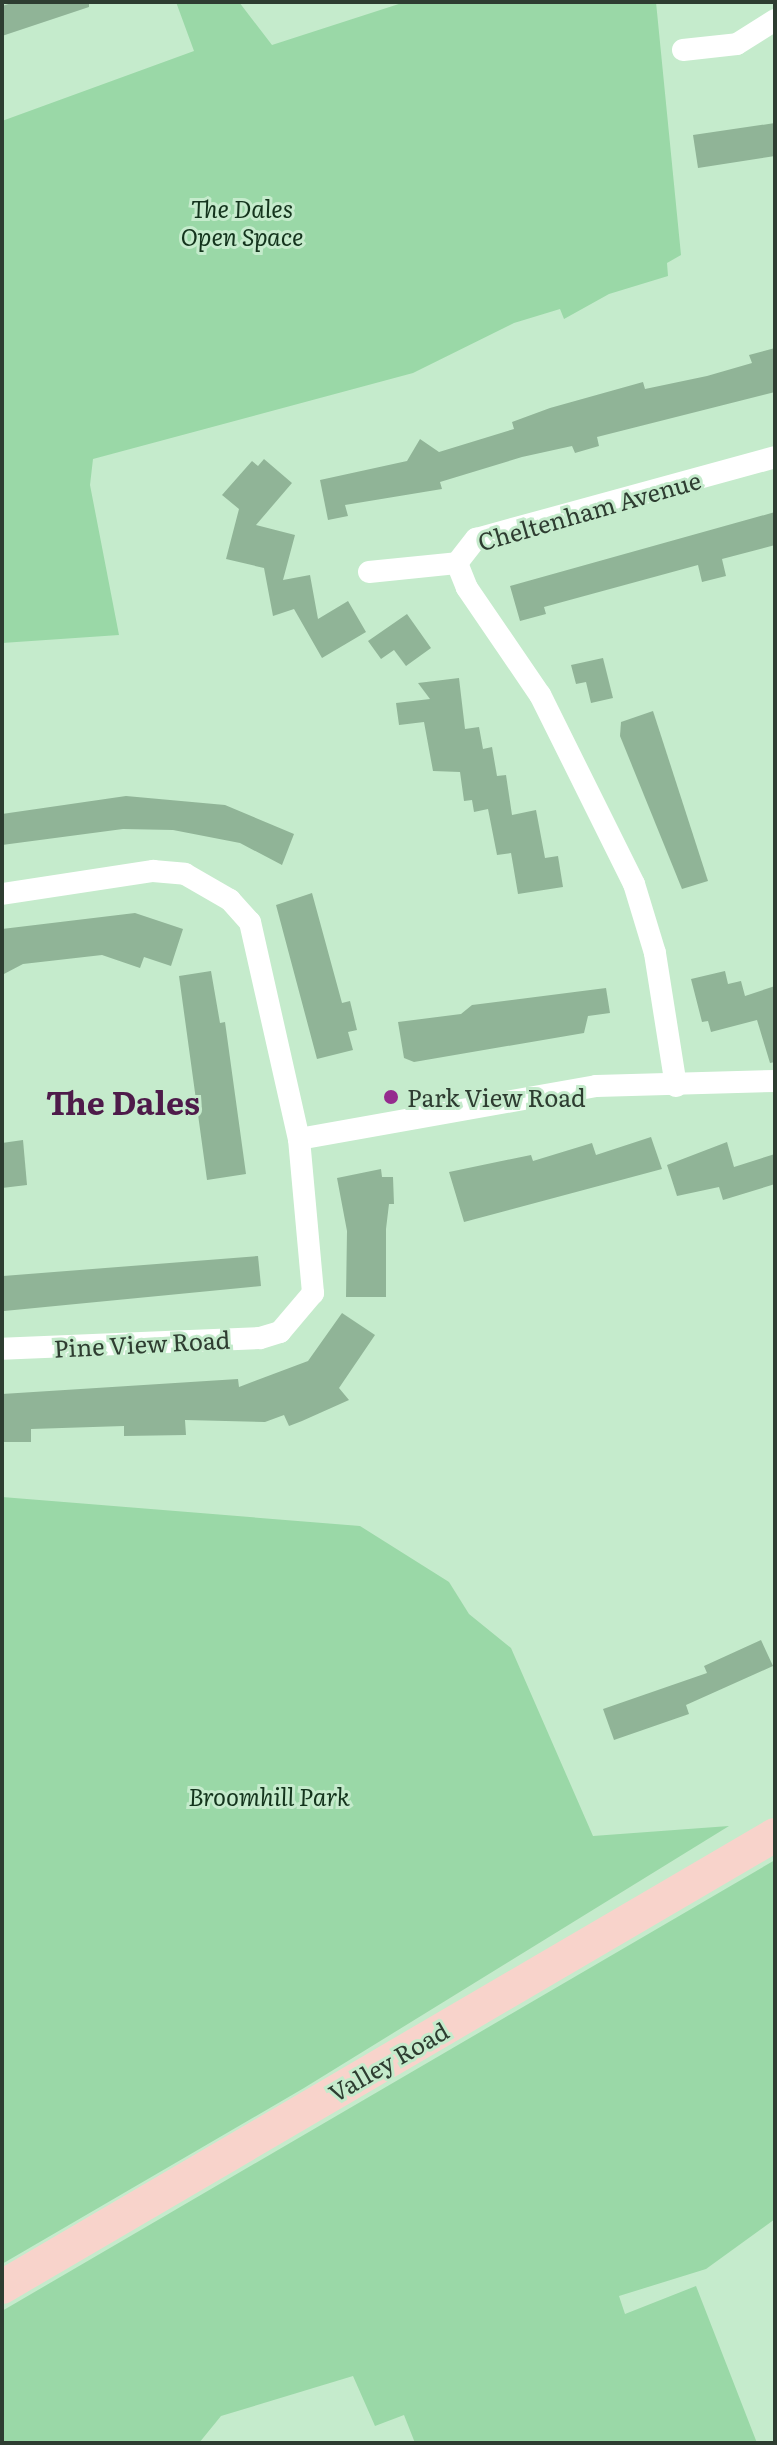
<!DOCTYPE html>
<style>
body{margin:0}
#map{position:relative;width:777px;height:2445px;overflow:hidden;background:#c5ebcc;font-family:Literata,serif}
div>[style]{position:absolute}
.green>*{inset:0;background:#9ad8a7}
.building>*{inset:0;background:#90b497}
.minor>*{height:22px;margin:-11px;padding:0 11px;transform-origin:11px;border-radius:11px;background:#fff}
.primary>*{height:34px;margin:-17px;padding:0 17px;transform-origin:17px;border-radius:17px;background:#f8d3cb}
.dots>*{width:22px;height:22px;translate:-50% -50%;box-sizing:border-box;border:4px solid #c5ebcc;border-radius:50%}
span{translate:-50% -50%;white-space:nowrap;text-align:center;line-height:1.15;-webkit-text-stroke:6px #c5ebcc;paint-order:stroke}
.park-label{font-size:24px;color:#14341d;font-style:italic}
.street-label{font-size:24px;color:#2e3d31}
.poi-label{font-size:24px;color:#2e3d31}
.left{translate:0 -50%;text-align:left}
.district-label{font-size:32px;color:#4e1b4a;font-weight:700}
.frame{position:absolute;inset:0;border:4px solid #2e3d31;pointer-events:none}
</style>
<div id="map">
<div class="green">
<i style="clip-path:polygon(176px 2px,239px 2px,272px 45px,405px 2px,656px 2px,681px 255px,667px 263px,668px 276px,609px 294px,564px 319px,560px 309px,514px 323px,413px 373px,93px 459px,90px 485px,119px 635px,2px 643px,2px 121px,194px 51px)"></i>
<i style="clip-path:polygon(2px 1497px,360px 1526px,449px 1582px,469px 1614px,511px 1648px,593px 1836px,729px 1826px,304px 2088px,2px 2264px)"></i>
<i style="clip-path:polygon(775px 1860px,775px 2219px,706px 2269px,619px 2296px,625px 2314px,696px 2286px,757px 2443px,415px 2443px,404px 2415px,375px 2426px,353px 2376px,221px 2416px,199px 2443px,2px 2443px,2px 2311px)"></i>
</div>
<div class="building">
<i style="clip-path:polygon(15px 2px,89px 2px,89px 7px,2px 36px,2px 6px)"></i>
<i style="clip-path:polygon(775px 123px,775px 156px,698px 168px,693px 135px)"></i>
<i style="clip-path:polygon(775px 348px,775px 392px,597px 437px,599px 446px,575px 453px,572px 446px,522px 457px,440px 482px,442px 489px,345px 505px,348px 516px,328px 520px,320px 480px,407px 461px,420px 439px,439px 452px,514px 429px,512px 422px,550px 408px,643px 382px,645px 389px,707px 376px,752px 363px,749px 355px)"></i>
<i style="clip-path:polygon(264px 459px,292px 483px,256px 525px,295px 535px,283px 580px,310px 575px,318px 619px,348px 601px,366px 632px,322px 658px,294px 609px,273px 616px,264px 568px,226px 559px,239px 509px,222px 495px,252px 461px,258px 466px)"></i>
<i style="clip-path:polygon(775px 512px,775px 545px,722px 559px,726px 576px,702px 582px,698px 565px,544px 607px,546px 614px,520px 621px,510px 586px)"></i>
<i style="clip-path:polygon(407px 614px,431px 648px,406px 666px,394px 650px,381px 659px,368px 641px)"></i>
<i style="clip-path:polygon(603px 658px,613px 698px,591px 703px,586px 682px,576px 684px,571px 665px)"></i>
<i style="clip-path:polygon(459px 678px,465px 729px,479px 727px,483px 749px,492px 747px,497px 776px,506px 775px,512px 815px,536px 810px,545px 858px,558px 856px,563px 887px,518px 894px,511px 853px,497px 855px,488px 809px,474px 812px,472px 800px,464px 801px,460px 772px,433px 771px,424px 722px,399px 725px,396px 703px,430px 699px,418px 683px)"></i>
<i style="clip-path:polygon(653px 711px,708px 881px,682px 889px,620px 736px,621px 722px)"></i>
<i style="clip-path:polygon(126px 796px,225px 805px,294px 834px,282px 865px,240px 843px,173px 830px,123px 829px,2px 845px,2px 814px)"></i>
<i style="clip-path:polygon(312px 893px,342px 1003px,350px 1001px,357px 1030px,348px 1032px,353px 1050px,317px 1059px,276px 905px)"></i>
<i style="clip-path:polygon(135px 913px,183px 929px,171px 966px,144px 957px,140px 968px,102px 955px,23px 964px,2px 975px,2px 929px)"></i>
<i style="clip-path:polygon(211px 971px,220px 1023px,225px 1022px,246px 1174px,207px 1180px,179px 976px)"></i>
<i style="clip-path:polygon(725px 971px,728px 984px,741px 981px,745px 996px,775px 986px,775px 1062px,770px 1063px,757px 1020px,711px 1032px,708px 1021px,702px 1022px,691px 979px)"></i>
<i style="clip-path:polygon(606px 988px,610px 1013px,588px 1016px,584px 1033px,414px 1062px,404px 1058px,398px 1022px,461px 1014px,472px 1005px)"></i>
<i style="clip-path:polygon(651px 1137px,662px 1169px,464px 1222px,449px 1172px,531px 1155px,533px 1161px,592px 1143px,596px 1155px)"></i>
<i style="clip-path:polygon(23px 1140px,27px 1185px,2px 1188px,2px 1143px)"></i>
<i style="clip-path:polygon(727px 1142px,734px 1167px,775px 1154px,775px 1184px,723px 1200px,719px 1187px,677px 1196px,667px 1165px)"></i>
<i style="clip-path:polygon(381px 1169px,382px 1177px,393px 1177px,394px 1204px,389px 1204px,386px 1229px,386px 1297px,346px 1297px,347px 1231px,337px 1178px)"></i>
<i style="clip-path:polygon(258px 1256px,261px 1286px,4px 1311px,3px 1276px)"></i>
<i style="clip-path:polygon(342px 1313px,375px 1335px,339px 1388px,349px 1400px,302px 1421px,289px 1426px,284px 1415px,265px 1422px,185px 1420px,186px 1435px,124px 1436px,124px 1426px,31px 1429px,31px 1442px,4px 1442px,2px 1394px,238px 1379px,239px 1387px,308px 1361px)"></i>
<i style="clip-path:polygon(761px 1640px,773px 1666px,686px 1705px,689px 1714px,614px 1740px,603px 1709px,707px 1673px,704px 1666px)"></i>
</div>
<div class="minor">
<i style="left:683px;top:50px;width:54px;rotate:-6.3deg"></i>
<i style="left:737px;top:44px;width:45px;rotate:-32.3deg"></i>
<i style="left:369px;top:572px;width:88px;rotate:-5.8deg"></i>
<i style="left:2px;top:894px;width:153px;rotate:-8.7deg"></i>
<i style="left:153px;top:871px;width:32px;rotate:5deg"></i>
<i style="left:185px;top:874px;width:52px;rotate:30deg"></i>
<i style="left:230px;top:900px;width:30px;rotate:48deg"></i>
<i style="left:250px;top:922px;width:222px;rotate:77.3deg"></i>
<i style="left:299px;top:1139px;width:155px;rotate:84.8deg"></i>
<i style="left:313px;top:1293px;width:51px;rotate:130.2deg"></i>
<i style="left:280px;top:1332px;width:21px;rotate:163deg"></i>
<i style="left:260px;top:1338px;width:258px;rotate:177.6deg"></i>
<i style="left:676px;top:1086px;width:135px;rotate:-99deg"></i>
<i style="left:655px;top:953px;width:72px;rotate:-106.9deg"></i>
<i style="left:634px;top:884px;width:211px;rotate:-116.4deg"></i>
<i style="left:540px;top:695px;width:130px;rotate:-124.3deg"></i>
<i style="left:467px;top:588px;width:27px;rotate:-112deg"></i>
<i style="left:457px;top:563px;width:31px;rotate:-52deg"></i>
<i style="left:476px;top:539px;width:310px;rotate:-15.3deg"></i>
<i style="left:299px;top:1139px;width:302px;rotate:-10.1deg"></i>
<i style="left:596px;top:1086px;width:179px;rotate:-1.6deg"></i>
</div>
<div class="primary">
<i style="left:2px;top:2287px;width:895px;rotate:-30.32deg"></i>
</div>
<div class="dots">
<i style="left:391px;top:1097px;background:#952b8e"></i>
</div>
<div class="park-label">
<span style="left:242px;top:222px">The Dales<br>Open Space</span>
<span style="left:269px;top:1796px">Broomhill Park</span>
</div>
<div class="street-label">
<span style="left:589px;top:510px;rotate:-16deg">Cheltenham Avenue</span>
<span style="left:142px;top:1343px;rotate:-3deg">Pine View Road</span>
<span style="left:388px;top:2061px;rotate:-30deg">Valley Road</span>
</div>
<div class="poi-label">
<span class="left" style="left:407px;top:1097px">Park View Road</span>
</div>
<div class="district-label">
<span style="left:123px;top:1101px">The Dales</span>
</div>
<div class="frame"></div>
</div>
